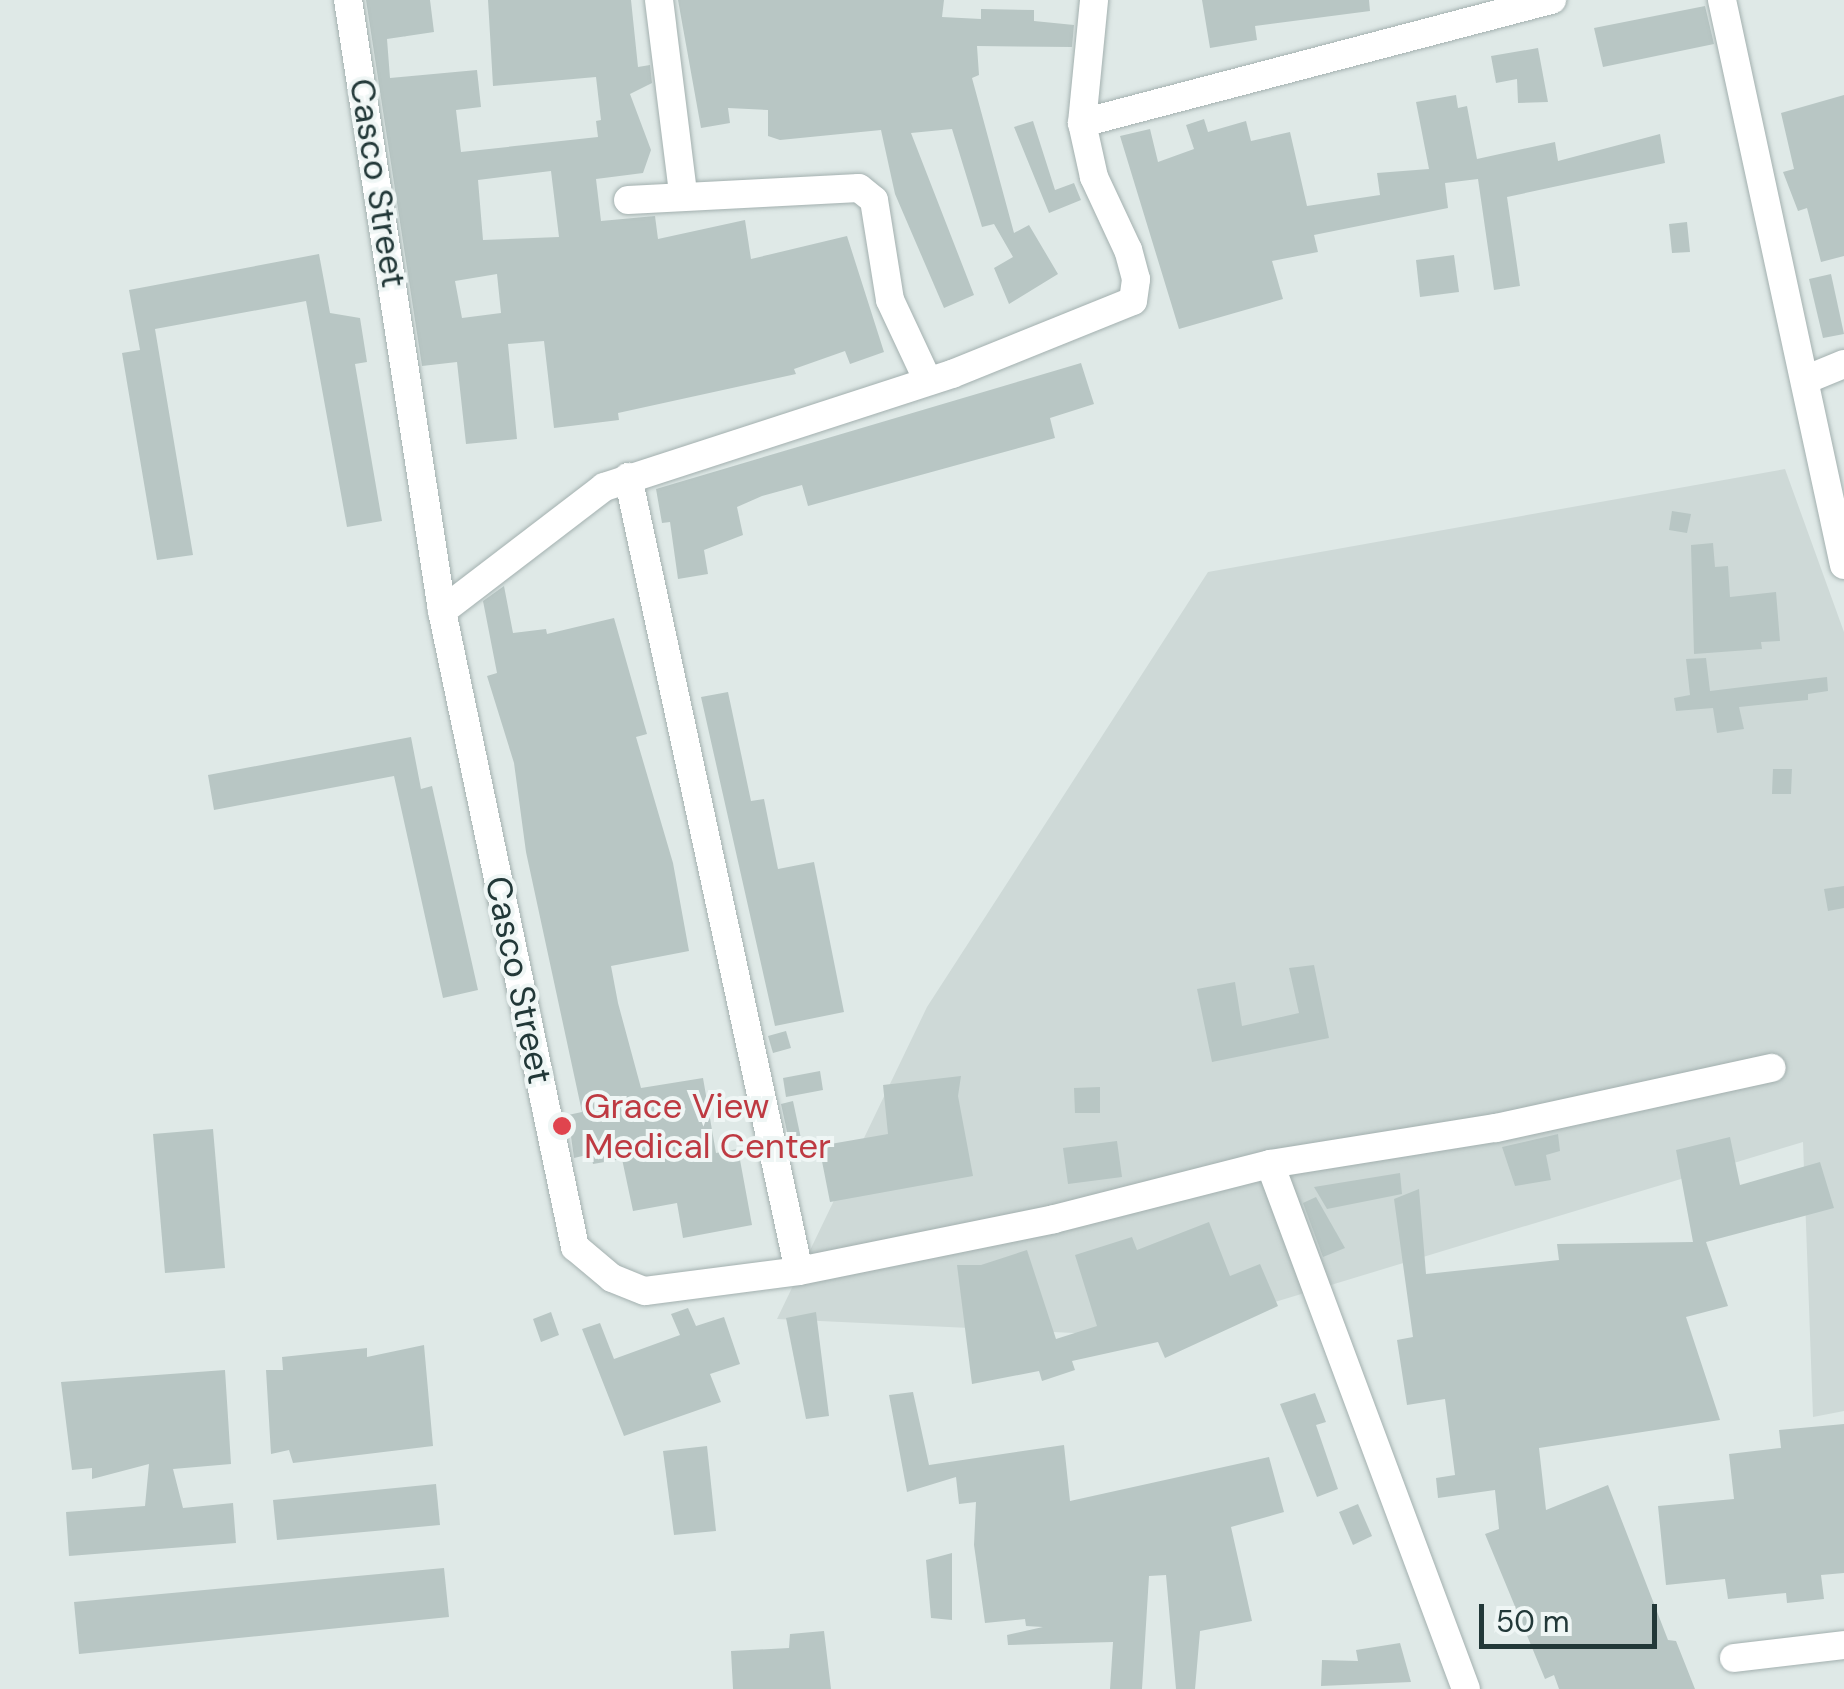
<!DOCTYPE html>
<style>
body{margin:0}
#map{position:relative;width:1844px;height:1689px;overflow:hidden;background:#dfe9e7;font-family:"DM Sans",sans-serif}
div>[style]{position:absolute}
.built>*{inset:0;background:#ced9d7}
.building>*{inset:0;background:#b8c6c4}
.roads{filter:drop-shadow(0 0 2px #a3b0af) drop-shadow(0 0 2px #a3b0af)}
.minor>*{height:28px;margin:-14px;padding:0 14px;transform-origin:14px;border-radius:14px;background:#fff}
.dots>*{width:28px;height:28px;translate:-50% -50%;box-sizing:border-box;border:5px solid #eff6f5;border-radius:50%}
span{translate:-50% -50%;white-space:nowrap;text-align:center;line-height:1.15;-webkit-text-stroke:8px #eff6f5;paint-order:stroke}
.street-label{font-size:35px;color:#223838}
.health-label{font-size:35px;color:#be3a42}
.left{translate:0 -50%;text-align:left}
.scale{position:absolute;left:1479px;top:1604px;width:178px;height:45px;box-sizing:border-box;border:5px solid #223838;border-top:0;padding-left:12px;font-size:30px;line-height:35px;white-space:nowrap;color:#223838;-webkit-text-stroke:8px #eff6f5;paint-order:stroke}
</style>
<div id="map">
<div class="built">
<i style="clip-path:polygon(1785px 469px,1844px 632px,1844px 1411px,1813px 1417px,1803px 1142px,1159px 1337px,777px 1319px,927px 1007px,1208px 572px)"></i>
</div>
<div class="building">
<i style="clip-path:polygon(evenodd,366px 0,430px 0,434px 32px,387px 39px,390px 78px,477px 70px,481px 107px,456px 110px,461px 152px,598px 137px,596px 121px,601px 120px,596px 77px,493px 86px,488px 0,631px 0,638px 67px,650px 65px,652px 83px,630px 94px,651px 150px,643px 173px,596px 179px,601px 221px,655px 216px,658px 239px,745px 220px,751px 259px,847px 236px,884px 352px,850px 364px,845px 351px,794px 369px,796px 374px,618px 413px,619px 420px,554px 428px,544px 341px,508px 344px,517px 439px,466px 444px,457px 362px,422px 366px,366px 0,551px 171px,559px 237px,483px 240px,478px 180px,551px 171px,366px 0,497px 274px,501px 313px,462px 318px,455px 281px,497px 274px)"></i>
<i style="clip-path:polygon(678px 0,944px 0,942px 17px,981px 19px,981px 9px,1034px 10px,1034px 21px,1074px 25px,1072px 47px,977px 46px,979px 75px,972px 78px,1014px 233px,1029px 225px,1058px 274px,1009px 304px,994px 268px,1013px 257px,994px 224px,982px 227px,952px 129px,911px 133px,974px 295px,944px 308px,895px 194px,881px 130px,780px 140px,768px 136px,768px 110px,728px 108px,730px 123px,701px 128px)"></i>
<i style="clip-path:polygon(1202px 0,1369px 0,1370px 11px,1255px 26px,1257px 40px,1210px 48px)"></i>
<i style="clip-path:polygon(1705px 6px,1714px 44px,1603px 67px,1594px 28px)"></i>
<i style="clip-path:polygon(1538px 48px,1548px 102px,1518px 103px,1517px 79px,1496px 83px,1491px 56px)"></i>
<i style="clip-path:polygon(1456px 95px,1458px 108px,1467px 106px,1477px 159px,1555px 142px,1558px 161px,1660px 134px,1665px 163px,1507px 197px,1520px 286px,1494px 290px,1478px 179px,1445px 183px,1448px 208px,1314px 235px,1318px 252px,1272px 261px,1283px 299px,1179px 329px,1120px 136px,1150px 129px,1158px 162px,1194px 149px,1186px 125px,1204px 119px,1208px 132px,1246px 121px,1251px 141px,1290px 132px,1307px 206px,1380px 195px,1377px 173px,1429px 169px,1416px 102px)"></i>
<i style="clip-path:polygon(1844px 95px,1844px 256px,1821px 262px,1807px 208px,1798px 211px,1783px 172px,1794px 169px,1781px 113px)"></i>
<i style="clip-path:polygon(1033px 121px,1055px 190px,1074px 183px,1081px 200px,1049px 213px,1014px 127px)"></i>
<i style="clip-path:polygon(1687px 222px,1690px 252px,1672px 253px,1669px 224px)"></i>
<i style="clip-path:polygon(319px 254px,330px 313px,360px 318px,367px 362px,355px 364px,382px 521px,347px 527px,306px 301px,155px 329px,193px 555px,157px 560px,122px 353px,140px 350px,129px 290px)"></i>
<i style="clip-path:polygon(1454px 255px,1459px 292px,1420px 297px,1416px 260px)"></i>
<i style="clip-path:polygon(1831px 274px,1844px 334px,1823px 338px,1809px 279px)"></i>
<i style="clip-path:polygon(1081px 363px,1094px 404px,1050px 418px,1055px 438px,808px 506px,802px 485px,762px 496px,737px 507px,743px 535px,704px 550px,708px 574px,678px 579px,670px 522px,662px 523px,656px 489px)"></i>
<i style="clip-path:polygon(1672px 511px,1691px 514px,1687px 533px,1669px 530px)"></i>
<i style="clip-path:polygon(1713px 543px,1715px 567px,1728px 566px,1730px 597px,1776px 592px,1780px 641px,1761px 642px,1762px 649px,1694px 654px,1691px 545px)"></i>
<i style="clip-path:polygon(504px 586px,513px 633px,546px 629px,547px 634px,614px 618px,647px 734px,636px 737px,673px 863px,689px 951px,611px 966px,618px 1003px,641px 1088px,703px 1078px,716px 1153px,738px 1149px,752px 1225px,683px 1238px,677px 1203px,633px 1211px,622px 1159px,593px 1164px,591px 1154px,574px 1158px,568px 1115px,582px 1112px,526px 852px,514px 763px,487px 676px,497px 673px,483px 601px)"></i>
<i style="clip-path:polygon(1706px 658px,1710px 691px,1827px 677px,1828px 691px,1808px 694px,1808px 700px,1739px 707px,1744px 729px,1717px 733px,1713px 708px,1676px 711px,1674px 698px,1690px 695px,1686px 659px)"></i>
<i style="clip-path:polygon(728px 692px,751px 801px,764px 799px,778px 869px,814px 862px,844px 1012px,775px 1026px,701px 697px)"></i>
<i style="clip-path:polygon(411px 737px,421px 789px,432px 786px,478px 990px,443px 998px,394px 776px,214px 810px,208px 775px)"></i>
<i style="clip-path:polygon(1773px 769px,1792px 769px,1791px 794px,1772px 794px)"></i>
<i style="clip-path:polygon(1844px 886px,1844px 908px,1828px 911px,1824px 889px)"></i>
<i style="clip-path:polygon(1314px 965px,1329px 1038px,1212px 1062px,1197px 989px,1235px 982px,1242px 1026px,1299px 1013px,1289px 968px)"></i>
<i style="clip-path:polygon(786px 1031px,791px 1048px,773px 1053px,768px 1036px)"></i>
<i style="clip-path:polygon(820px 1071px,823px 1090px,786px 1097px,783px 1078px)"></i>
<i style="clip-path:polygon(961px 1076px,958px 1096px,973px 1176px,830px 1202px,819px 1146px,888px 1134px,883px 1085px)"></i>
<i style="clip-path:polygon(1100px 1087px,1100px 1113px,1075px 1113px,1074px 1088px)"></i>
<i style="clip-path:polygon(793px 1101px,803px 1148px,791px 1150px,781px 1104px)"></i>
<i style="clip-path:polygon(213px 1129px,225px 1268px,165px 1273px,153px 1134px)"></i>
<i style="clip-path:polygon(1558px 1134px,1560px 1151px,1546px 1155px,1551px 1180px,1515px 1186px,1502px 1147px)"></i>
<i style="clip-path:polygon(1730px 1137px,1740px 1185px,1820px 1162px,1834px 1208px,1706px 1242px,1728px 1306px,1686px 1317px,1720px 1420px,1539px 1448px,1546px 1510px,1608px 1485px,1668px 1640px,1676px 1641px,1695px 1689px,1559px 1689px,1554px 1675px,1545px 1679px,1485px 1534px,1499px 1529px,1495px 1490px,1438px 1498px,1436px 1478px,1455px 1475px,1445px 1399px,1407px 1405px,1397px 1340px,1413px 1337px,1394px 1199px,1419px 1189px,1426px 1274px,1559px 1260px,1557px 1244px,1693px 1242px,1676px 1150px)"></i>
<i style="clip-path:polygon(1117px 1141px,1122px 1177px,1068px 1184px,1063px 1148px)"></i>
<i style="clip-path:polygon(1400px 1173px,1402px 1194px,1327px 1209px,1314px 1187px)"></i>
<i style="clip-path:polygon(1316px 1197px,1345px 1248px,1323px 1257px,1303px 1203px)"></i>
<i style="clip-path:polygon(1209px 1222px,1230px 1276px,1260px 1264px,1278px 1306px,1165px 1358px,1158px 1342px,1072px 1361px,1075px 1370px,1042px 1381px,1039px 1371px,972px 1384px,957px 1265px,981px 1265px,1027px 1250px,1056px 1339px,1097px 1326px,1075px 1255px,1132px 1237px,1137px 1250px)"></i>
<i style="clip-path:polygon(688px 1308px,696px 1326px,724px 1317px,740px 1364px,710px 1374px,721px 1402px,624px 1436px,582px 1329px,600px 1323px,614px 1359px,680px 1335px,671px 1314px)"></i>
<i style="clip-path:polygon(551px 1312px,559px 1335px,541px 1342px,533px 1319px)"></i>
<i style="clip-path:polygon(816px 1312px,829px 1416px,806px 1419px,786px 1318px)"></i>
<i style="clip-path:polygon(424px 1345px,433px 1446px,293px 1463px,289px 1450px,271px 1454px,266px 1370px,283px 1370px,282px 1357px,367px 1348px,367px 1357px)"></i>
<i style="clip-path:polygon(225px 1370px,231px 1464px,173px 1469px,183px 1508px,233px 1503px,236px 1543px,69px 1556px,66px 1512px,145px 1506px,149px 1464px,92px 1479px,92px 1468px,72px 1470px,61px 1382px)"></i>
<i style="clip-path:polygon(913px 1392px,929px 1465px,1064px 1445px,1070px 1501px,1269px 1457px,1284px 1512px,1231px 1527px,1252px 1621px,1200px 1631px,1195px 1689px,1176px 1689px,1166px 1575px,1149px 1576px,1142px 1689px,1110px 1689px,1113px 1642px,1008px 1645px,1007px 1635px,1043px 1627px,1026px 1626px,1025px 1619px,985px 1623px,974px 1545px,976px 1502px,959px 1504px,956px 1477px,907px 1492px,889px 1395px)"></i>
<i style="clip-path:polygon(1315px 1393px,1326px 1422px,1316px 1425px,1338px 1489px,1317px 1497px,1280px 1404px)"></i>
<i style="clip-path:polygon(1844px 1424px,1844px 1573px,1821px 1575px,1824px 1599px,1787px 1603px,1786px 1593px,1728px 1599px,1725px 1579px,1666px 1585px,1658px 1506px,1734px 1499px,1729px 1454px,1781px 1448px,1779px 1430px)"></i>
<i style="clip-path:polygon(707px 1446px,716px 1531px,674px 1535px,663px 1451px)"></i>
<i style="clip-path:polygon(436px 1484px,440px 1525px,277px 1540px,273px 1500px)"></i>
<i style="clip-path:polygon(1358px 1504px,1372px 1536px,1353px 1545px,1339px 1512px)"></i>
<i style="clip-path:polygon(952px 1553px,952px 1620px,931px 1618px,926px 1560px)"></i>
<i style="clip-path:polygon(444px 1568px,449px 1617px,79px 1654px,74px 1602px)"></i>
<i style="clip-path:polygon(824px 1631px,831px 1689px,733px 1689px,731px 1651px,789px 1648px,790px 1634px)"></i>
<i style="clip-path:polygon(1400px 1643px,1411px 1682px,1321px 1686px,1322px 1660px,1358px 1661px,1356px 1650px)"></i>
</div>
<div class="roads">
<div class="minor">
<i style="left:348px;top:0;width:618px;rotate:81.25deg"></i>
<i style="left:442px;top:611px;width:650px;rotate:78.19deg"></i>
<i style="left:575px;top:1247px;width:48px;rotate:40deg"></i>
<i style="left:612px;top:1278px;width:35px;rotate:22deg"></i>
<i style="left:645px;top:1291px;width:155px;rotate:-7.4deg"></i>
<i style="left:799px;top:1271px;width:260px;rotate:-11.5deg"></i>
<i style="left:1054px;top:1219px;width:223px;rotate:-14.3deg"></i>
<i style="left:1270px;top:1164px;width:229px;rotate:-9.1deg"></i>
<i style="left:1496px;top:1128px;width:282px;rotate:-12.3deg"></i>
<i style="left:659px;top:0;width:194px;rotate:82.9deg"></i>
<i style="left:1722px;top:0;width:578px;rotate:77.82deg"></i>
<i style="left:1082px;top:123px;width:486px;rotate:-14.7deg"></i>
<i style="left:628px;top:200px;width:231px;rotate:-3deg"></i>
<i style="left:859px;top:188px;width:19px;rotate:39deg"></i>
<i style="left:874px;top:200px;width:101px;rotate:80.9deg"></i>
<i style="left:890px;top:300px;width:89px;rotate:64.9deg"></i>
<i style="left:1805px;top:380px;width:42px;rotate:-22.3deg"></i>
<i style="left:628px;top:477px;width:812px;rotate:77.85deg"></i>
<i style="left:442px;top:611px;width:204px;rotate:-37.4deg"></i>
<i style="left:604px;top:487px;width:366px;rotate:-18deg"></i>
<i style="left:952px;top:374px;width:195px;rotate:-22deg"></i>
<i style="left:1133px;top:301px;width:22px;rotate:-82deg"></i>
<i style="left:1136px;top:279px;width:30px;rotate:-105deg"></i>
<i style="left:1128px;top:250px;width:81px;rotate:-115deg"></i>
<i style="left:1094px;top:177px;width:55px;rotate:-102.5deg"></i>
<i style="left:1082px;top:123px;width:124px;rotate:-84.4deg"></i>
<i style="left:1270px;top:1164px;width:560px;rotate:69.53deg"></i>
<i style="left:1734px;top:1658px;width:111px;rotate:-6.7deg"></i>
</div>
</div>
<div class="dots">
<i style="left:562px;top:1126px;background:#e0444e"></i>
</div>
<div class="street-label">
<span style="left:378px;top:183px;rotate:81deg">Casco Street</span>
<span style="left:519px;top:980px;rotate:78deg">Casco Street</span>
</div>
<div class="health-label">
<span class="left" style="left:584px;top:1126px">Grace View<br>Medical Center</span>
</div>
<div class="scale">50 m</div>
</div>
